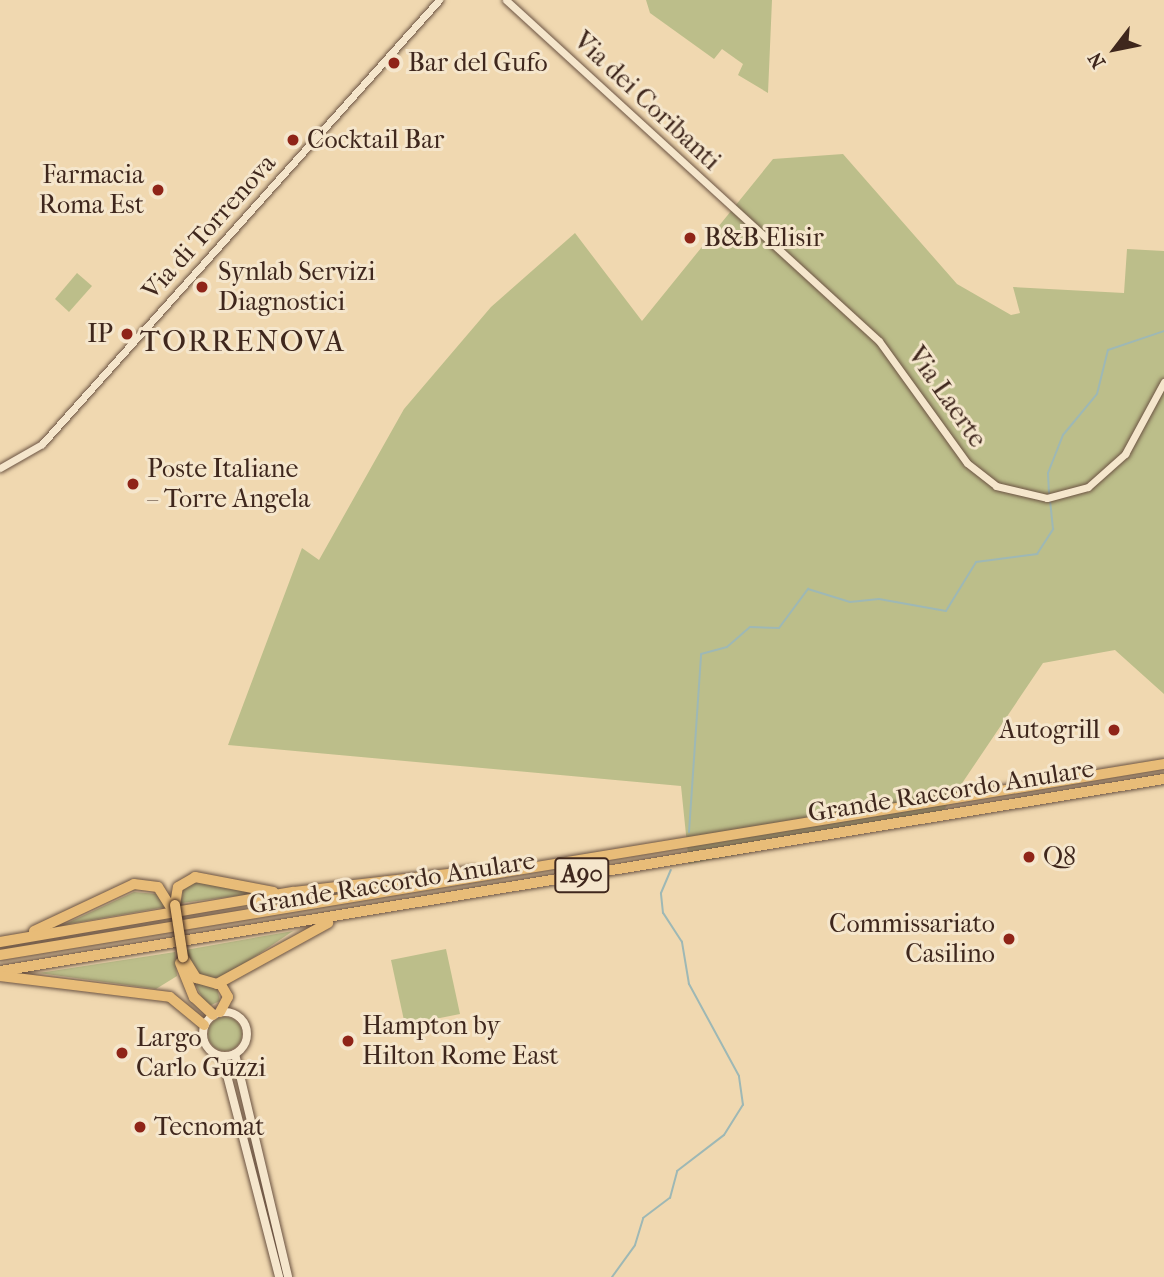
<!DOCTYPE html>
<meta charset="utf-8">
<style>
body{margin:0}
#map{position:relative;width:1164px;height:1277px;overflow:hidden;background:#f0d8b0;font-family:"IM FELL French Canon",serif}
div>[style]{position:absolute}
.green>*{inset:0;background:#bcbe8a}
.round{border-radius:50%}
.stream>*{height:2px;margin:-1px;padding:0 1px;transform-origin:1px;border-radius:1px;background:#9eb8b5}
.roads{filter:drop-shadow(0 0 2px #6b5342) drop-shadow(0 0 2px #6b5342)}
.tertiary>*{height:7px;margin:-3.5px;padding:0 3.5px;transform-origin:3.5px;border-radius:3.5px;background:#f5e6cc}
.secondary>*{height:8px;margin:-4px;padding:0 4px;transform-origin:4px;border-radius:4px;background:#f5e6cc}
.secondary>.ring{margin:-4px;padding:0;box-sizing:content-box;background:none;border:8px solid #f5e6cc;border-radius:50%}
.motorway>*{height:10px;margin:-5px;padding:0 5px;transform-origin:5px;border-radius:5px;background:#e8bc78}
.bridges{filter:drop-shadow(0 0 2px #3f271d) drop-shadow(0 0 2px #3f271d)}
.motorway-bridge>*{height:10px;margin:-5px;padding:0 5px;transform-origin:5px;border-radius:5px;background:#e8bc78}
.dots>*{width:19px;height:19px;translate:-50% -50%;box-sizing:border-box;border:4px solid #f5e6cc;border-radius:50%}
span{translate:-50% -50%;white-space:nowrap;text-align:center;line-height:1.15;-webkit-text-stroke:6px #f5e6cc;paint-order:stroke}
.shield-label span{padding:2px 5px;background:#f5e6cc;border:2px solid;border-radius:5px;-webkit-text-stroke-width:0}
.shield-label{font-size:24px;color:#3f271d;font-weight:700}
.poi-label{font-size:26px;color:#3f271d}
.left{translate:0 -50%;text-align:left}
.right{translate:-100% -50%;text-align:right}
.street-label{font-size:26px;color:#3f271d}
.quarter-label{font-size:30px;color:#3f271d;letter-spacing:2px}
.north{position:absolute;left:1080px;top:14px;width:70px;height:70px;-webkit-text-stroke:5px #f5e6cc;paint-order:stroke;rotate:238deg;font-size:19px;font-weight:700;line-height:28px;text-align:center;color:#3f271d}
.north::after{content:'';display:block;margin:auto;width:24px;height:32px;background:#3f271d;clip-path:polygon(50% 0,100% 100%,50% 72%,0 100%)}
</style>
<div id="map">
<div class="green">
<i style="clip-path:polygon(646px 0,772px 0,768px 93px,738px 75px,743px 64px,722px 49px,714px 59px,650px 13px)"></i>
<i style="clip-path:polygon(843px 154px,957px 284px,1011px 315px,1020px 313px,1013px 287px,1124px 293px,1127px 249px,1164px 251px,1164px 694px,1115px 650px,1043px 663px,940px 816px,689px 864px,681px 786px,228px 745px,302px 548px,319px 560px,404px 409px,491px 307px,575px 233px,642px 321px,773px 159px)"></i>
<i style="clip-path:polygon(77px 273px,92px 286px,69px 312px,55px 299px)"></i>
<i style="clip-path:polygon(195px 882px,260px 893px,181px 903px,183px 890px)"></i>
<i style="clip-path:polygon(134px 892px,157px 894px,165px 907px,63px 925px)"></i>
<i style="clip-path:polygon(293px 931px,220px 980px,196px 974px,185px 950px)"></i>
<i style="clip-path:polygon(446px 949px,460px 1014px,405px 1025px,391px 960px)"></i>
<i style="clip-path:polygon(175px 952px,177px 976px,156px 989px,39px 973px)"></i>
<i style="clip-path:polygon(193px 980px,217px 988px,220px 1001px,207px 1007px)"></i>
<i class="round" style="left:208px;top:1017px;width:34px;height:34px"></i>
</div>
<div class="stream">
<i style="left:1049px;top:493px;width:20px;rotate:-93deg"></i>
<i style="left:1048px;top:473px;width:41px;rotate:-68.5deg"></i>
<i style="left:1063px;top:435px;width:53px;rotate:-50.3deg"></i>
<i style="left:1097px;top:394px;width:45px;rotate:-76deg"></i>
<i style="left:1108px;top:350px;width:59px;rotate:-18.7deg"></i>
<i style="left:689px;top:832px;width:178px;rotate:-86.1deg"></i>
<i style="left:701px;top:654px;width:27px;rotate:-15deg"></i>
<i style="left:727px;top:647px;width:30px;rotate:-41deg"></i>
<i style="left:750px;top:627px;width:29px;rotate:2deg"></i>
<i style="left:779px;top:628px;width:49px;rotate:-53.4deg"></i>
<i style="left:808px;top:589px;width:44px;rotate:17.2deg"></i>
<i style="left:850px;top:602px;width:29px;rotate:-6deg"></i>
<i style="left:879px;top:599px;width:68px;rotate:10.2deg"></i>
<i style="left:946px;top:611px;width:57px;rotate:-58.5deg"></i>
<i style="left:976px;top:562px;width:62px;rotate:-7.5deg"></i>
<i style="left:1037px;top:554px;width:30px;rotate:-57deg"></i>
<i style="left:1053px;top:529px;width:31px;rotate:-96deg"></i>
<i style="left:612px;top:1277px;width:39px;rotate:-54deg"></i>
<i style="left:635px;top:1245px;width:28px;rotate:-73deg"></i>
<i style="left:643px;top:1218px;width:34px;rotate:-37deg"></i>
<i style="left:670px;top:1198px;width:28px;rotate:-75deg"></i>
<i style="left:677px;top:1171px;width:59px;rotate:-37.5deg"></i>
<i style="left:724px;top:1135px;width:36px;rotate:-58deg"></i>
<i style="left:743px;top:1105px;width:29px;rotate:-98deg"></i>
<i style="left:739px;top:1076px;width:105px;rotate:-118.5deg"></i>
<i style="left:689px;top:984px;width:43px;rotate:-99.5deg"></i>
<i style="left:682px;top:942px;width:35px;rotate:-123deg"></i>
<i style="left:663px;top:913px;width:20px;rotate:-96deg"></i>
<i style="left:661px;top:893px;width:25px;rotate:-67deg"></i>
</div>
<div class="roads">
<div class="tertiary">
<i style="left:506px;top:0;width:505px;rotate:42.43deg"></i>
<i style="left:879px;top:341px;width:150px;rotate:54.2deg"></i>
<i style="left:967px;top:463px;width:37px;rotate:38deg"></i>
<i style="left:996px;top:486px;width:52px;rotate:13.2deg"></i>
<i style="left:1047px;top:498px;width:42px;rotate:-15deg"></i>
<i style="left:1088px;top:487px;width:50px;rotate:-41.7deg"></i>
<i style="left:1125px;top:454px;width:82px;rotate:-61.6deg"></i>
<i style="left:0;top:468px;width:48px;rotate:-29.7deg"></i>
<i style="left:42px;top:444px;width:596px;rotate:-48.2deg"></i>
</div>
<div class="secondary">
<i class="ring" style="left:203px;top:1012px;width:36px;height:36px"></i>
<i style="left:235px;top:1054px;width:229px;rotate:76.6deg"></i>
<i style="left:222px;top:1056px;width:228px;rotate:75.5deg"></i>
</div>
<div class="motorway">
<i style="left:175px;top:905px;width:18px;rotate:-81deg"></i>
<i style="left:178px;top:887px;width:20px;rotate:-30deg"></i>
<i style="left:195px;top:877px;width:80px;rotate:10.8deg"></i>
<i style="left:34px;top:931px;width:110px;rotate:-25.2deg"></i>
<i style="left:134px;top:884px;width:24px;rotate:7deg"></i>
<i style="left:158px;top:887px;width:22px;rotate:58deg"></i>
<i style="left:0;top:942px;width:298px;rotate:-9.7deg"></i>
<i style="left:294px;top:892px;width:181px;rotate:-6.7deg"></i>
<i style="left:0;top:955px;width:1180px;rotate:-9.32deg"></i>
<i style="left:183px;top:957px;width:25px;rotate:58deg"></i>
<i style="left:196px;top:978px;width:22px;rotate:16deg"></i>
<i style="left:217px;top:984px;width:127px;rotate:-28.8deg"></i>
<i style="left:180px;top:963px;width:37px;rotate:68deg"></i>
<i style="left:194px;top:997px;width:26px;rotate:43deg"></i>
<i style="left:0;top:971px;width:1180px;rotate:-9.37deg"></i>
<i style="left:0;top:976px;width:171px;rotate:7deg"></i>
<i style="left:170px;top:997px;width:44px;rotate:39.5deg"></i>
<i style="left:220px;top:983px;width:16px;rotate:60deg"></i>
<i style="left:228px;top:997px;width:17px;rotate:118deg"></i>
</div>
</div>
<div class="bridges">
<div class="motorway-bridge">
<i style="left:175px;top:905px;width:53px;rotate:81.3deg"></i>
</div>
</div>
<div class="dots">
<i style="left:394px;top:63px;background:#8f2418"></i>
<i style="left:293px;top:140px;background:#8f2418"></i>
<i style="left:158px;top:190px;background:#8f2418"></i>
<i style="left:690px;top:238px;background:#8f2418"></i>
<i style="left:202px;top:287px;background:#8f2418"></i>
<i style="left:127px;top:334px;background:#8f2418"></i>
<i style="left:133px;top:484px;background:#8f2418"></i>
<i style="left:1114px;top:730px;background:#8f2418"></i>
<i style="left:1029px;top:857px;background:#8f2418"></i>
<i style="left:1009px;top:939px;background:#8f2418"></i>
<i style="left:348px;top:1041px;background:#8f2418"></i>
<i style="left:122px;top:1053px;background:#8f2418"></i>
<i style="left:140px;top:1127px;background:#8f2418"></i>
</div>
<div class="shield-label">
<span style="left:582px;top:875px">A90</span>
</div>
<div class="poi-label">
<span class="left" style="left:408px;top:63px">Bar del Gufo</span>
<span class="left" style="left:307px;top:140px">Cocktail Bar</span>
<span class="right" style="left:144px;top:190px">Farmacia<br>Roma Est</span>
<span class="left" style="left:704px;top:238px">B&amp;B Elisir</span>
<span class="left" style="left:218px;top:287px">Synlab Servizi<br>Diagnostici</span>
<span class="right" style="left:113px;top:334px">IP</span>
<span class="left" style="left:147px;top:484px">Poste Italiane<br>– Torre Angela</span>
<span class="right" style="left:1100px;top:730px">Autogrill</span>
<span class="left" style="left:1043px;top:857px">Q8</span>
<span class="right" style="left:995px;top:939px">Commissariato<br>Casilino</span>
<span class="left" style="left:362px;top:1041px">Hampton by<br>Hilton Rome East</span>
<span class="left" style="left:136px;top:1053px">Largo<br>Carlo Guzzi</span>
<span class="left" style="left:154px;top:1127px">Tecnomat</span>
</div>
<div class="street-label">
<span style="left:647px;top:101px;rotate:43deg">Via dei Coribanti</span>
<span style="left:209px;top:227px;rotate:-48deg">Via di Torrenova</span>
<span style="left:947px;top:397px;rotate:55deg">Via Laerte</span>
<span style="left:951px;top:791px;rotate:-9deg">Grande Raccordo Anulare</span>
<span style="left:392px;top:883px;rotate:-9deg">Grande Raccordo Anulare</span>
</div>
<div class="quarter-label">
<span style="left:243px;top:342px">TORRENOVA</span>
</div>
<div class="north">N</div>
</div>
